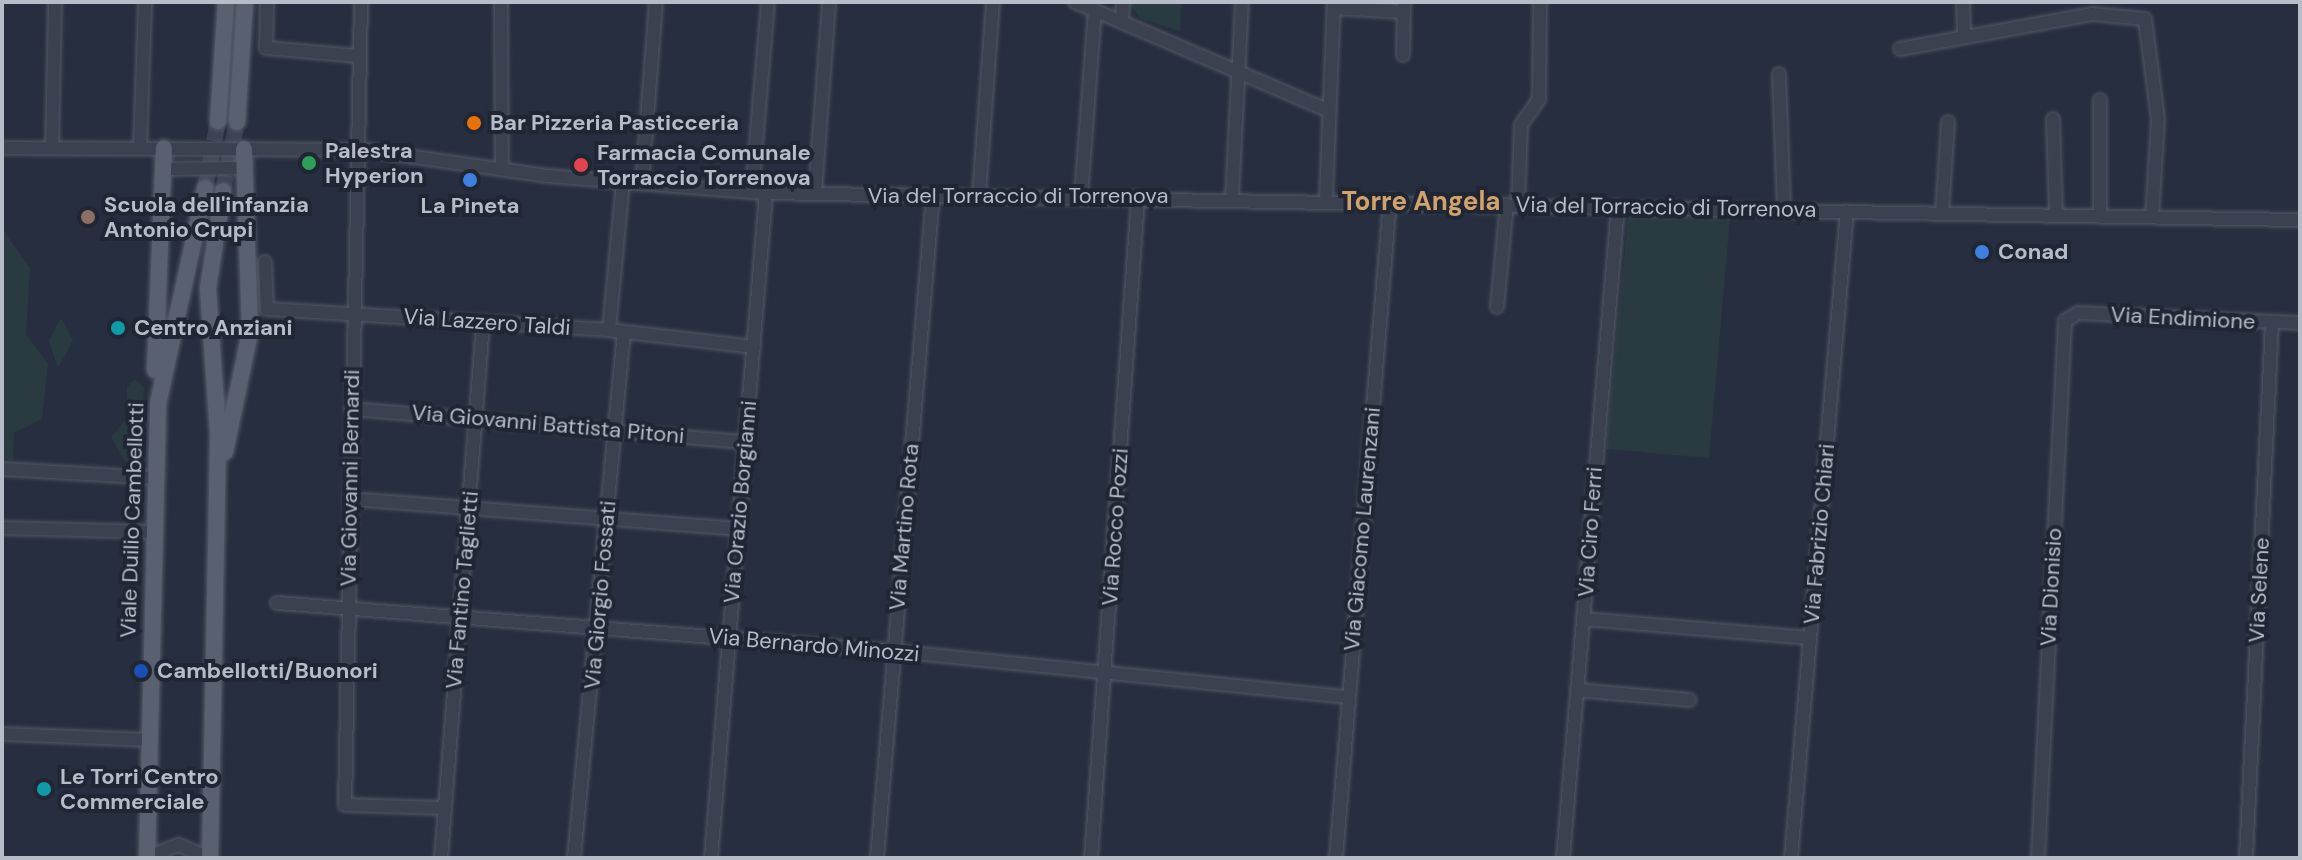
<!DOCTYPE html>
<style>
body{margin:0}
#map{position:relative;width:2302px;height:860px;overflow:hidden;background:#272e3f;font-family:"DM Sans",sans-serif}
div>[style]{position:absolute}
.green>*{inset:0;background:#293b40}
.major-tunnel>*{height:16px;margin-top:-8px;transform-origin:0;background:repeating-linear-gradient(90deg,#3d4354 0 16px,transparent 0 24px)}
.roads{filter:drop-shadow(0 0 2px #535966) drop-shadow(0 0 2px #535966)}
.minor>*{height:12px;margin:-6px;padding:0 6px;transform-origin:6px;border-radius:6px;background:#3b414f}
.major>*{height:16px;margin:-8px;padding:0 8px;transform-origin:8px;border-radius:8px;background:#59606f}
.dots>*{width:22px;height:22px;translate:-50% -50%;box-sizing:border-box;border:4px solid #202634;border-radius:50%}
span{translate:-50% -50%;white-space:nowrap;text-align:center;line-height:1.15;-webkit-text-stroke:8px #202634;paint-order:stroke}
.poi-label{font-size:22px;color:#b7bcc9;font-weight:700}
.left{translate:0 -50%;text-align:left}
.street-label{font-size:22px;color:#b7bcc9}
.quarter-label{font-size:26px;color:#d0a26c;font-weight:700}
.frame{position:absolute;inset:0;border:4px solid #b7bcc9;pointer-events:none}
</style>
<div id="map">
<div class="green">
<i style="clip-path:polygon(1181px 2px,1180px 31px,1141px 19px,1129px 4px)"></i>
<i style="clip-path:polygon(1628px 216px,1730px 219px,1709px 458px,1606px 449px)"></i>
<i style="clip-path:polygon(2px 229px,30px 268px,26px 334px,48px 364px,42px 419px,14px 433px,13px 462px,2px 457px)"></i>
<i style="clip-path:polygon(61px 318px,73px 340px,58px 368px,49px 341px)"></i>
<i style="clip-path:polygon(135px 379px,144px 387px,141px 466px,128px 465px,111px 437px,126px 420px,127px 387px)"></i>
</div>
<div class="major-tunnel">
<i style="left:205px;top:188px;width:68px;rotate:-79deg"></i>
<i style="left:223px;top:191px;width:70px;rotate:-78.5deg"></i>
</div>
<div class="roads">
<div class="minor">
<i style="left:267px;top:2px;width:46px;rotate:91.2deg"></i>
<i style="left:266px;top:48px;width:92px;rotate:5deg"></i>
<i style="left:361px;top:2px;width:803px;rotate:91.14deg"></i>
<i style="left:345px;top:805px;width:98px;rotate:1.8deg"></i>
<i style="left:501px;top:2px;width:167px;rotate:89.7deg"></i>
<i style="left:1075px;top:2px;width:276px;rotate:23.2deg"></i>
<i style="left:1963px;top:2px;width:35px;rotate:88deg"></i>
<i style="left:1334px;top:8px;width:70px;rotate:3.3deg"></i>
<i style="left:1122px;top:21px;width:19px;rotate:-87deg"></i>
<i style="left:1900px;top:49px;width:195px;rotate:-10.3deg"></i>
<i style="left:2092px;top:14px;width:53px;rotate:5.4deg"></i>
<i style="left:2145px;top:19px;width:101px;rotate:82.6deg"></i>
<i style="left:2158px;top:119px;width:97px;rotate:93.5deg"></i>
<i style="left:1403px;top:55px;width:53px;rotate:-88.9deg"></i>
<i style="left:1779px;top:74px;width:135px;rotate:87.9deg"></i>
<i style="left:2053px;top:119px;width:97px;rotate:88.2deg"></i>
<i style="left:2px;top:148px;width:363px;rotate:0.3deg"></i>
<i style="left:365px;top:150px;width:185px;rotate:8.1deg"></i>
<i style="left:548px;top:176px;width:219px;rotate:4.5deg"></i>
<i style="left:766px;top:193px;width:1534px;rotate:1.01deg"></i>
<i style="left:52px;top:148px;width:146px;rotate:-88.8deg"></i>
<i style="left:140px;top:148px;width:146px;rotate:-88deg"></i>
<i style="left:164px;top:169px;width:80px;rotate:-0.7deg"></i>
<i style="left:642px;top:184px;width:183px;rotate:-85.6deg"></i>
<i style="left:752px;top:192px;width:191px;rotate:-85.2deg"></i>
<i style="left:815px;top:194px;width:193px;rotate:-85.8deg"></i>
<i style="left:979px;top:196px;width:195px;rotate:-85.9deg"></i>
<i style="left:1081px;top:196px;width:186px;rotate:-85.7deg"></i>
<i style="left:1232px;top:198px;width:196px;rotate:-87.1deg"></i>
<i style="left:1326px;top:199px;width:197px;rotate:-87.7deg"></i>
<i style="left:1518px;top:204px;width:79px;rotate:-87.8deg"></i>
<i style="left:1521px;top:125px;width:32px;rotate:-55deg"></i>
<i style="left:1539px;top:99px;width:97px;rotate:-89.4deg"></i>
<i style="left:1942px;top:213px;width:91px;rotate:-86.2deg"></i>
<i style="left:2100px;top:217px;width:117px;rotate:-90deg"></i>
<i style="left:265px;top:262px;width:47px;rotate:87.6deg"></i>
<i style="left:267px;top:309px;width:343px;rotate:3.5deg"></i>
<i style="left:609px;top:330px;width:146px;rotate:6.7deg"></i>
<i style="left:1497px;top:307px;width:103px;rotate:-84.5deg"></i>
<i style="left:609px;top:330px;width:149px;rotate:-84.6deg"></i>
<i style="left:351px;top:409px;width:394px;rotate:4.8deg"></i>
<i style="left:2px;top:469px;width:153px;rotate:3.4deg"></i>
<i style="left:350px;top:499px;width:388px;rotate:4.4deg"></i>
<i style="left:2px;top:528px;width:151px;rotate:1.5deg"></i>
<i style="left:277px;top:603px;width:618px;rotate:4.46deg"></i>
<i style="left:893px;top:651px;width:458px;rotate:5.8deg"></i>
<i style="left:1583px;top:619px;width:228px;rotate:4.8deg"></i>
<i style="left:1577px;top:690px;width:113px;rotate:5.1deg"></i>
<i style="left:2px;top:734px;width:146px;rotate:2.4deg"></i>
<i style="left:147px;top:857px;width:34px;rotate:-21deg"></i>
<i style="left:179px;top:845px;width:34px;rotate:23deg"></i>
<i style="left:441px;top:858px;width:537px;rotate:-85.51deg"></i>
<i style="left:574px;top:858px;width:528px;rotate:-84.57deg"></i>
<i style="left:711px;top:858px;width:667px;rotate:-85.27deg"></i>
<i style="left:877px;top:858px;width:665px;rotate:-85.17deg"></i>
<i style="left:1091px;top:858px;width:663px;rotate:-85.93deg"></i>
<i style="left:1336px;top:858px;width:660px;rotate:-85.31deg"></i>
<i style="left:1563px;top:858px;width:654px;rotate:-85.18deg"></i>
<i style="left:1791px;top:858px;width:649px;rotate:-85.05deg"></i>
<i style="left:2038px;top:858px;width:538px;rotate:-87.12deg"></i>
<i style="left:2065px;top:321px;width:15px;rotate:-32deg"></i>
<i style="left:2078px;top:313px;width:222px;rotate:2.6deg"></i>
<i style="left:2246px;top:858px;width:537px;rotate:-87.22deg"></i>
</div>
<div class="major">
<i style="left:218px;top:121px;width:119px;rotate:-86.2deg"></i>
<i style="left:237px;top:122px;width:120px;rotate:-86.2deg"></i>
<i style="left:155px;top:370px;width:222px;rotate:-87.7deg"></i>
<i style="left:225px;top:452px;width:123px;rotate:-78.2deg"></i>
<i style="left:250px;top:332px;width:183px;rotate:-91.9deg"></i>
<i style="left:147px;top:858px;width:454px;rotate:-88.6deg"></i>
<i style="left:158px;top:404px;width:221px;rotate:-77.7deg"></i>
<i style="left:210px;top:858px;width:426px;rotate:-88.9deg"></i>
<i style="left:218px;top:432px;width:144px;rotate:-94deg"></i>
<i style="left:208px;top:288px;width:98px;rotate:-81.2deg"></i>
</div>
</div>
<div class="dots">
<i style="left:474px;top:123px;background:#e8710a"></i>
<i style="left:309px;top:163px;background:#2e9e5b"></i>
<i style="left:581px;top:165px;background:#e0444e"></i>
<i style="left:470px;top:180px;background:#3f7fe0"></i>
<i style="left:88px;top:217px;background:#8d6e63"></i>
<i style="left:1982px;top:252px;background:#3f7fe0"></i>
<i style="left:118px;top:328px;background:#0f9aa8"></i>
<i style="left:141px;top:671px;background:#1a4fb4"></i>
<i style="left:44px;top:789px;background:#0f9aa8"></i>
</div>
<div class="poi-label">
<span class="left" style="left:490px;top:123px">Bar Pizzeria Pasticceria</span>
<span class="left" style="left:325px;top:163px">Palestra<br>Hyperion</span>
<span class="left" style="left:597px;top:165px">Farmacia Comunale<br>Torraccio Torrenova</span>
<span class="left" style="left:104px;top:217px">Scuola dell'infanzia<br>Antonio Crupi</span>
<span style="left:470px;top:206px">La Pineta</span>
<span class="left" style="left:1998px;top:252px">Conad</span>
<span class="left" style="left:134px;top:328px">Centro Anziani</span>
<span class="left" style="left:157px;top:671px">Cambellotti/Buonori</span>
<span class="left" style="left:60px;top:789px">Le Torri Centro<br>Commerciale</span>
</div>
<div class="street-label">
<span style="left:1018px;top:196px">Via del Torraccio di Torrenova</span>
<span style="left:1666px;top:207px;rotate:1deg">Via del Torraccio di Torrenova</span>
<span style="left:2183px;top:318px;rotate:3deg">Via Endimione</span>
<span style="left:487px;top:322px;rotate:4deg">Via Lazzero Taldi</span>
<span style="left:548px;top:424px;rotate:5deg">Via Giovanni Battista Pitoni</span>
<span style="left:350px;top:478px;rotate:-89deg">Via Giovanni Bernardi</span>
<span style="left:740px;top:502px;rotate:-85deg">Via Orazio Borgianni</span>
<span style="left:132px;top:520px;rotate:-88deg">Viale Duilio Cambellotti</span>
<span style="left:904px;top:527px;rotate:-85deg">Via Martino Rota</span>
<span style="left:1115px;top:527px;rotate:-86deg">Via Rocco Pozzi</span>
<span style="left:1362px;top:529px;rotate:-85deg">Via Giacomo Laurenzani</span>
<span style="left:1590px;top:532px;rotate:-86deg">Via Ciro Ferri</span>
<span style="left:1819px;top:534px;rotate:-85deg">Via Fabrizio Chiari</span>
<span style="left:2051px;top:587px;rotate:-87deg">Via Dionisio</span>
<span style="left:462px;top:590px;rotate:-85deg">Via Fantino Taglietti</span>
<span style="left:2259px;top:590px;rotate:-87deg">Via Selene</span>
<span style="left:600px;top:595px;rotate:-85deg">Via Giorgio Fossati</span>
<span style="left:814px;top:645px;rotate:5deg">Via Bernardo Minozzi</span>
</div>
<div class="quarter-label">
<span style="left:1421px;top:202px">Torre Angela</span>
</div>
<div class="frame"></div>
</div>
